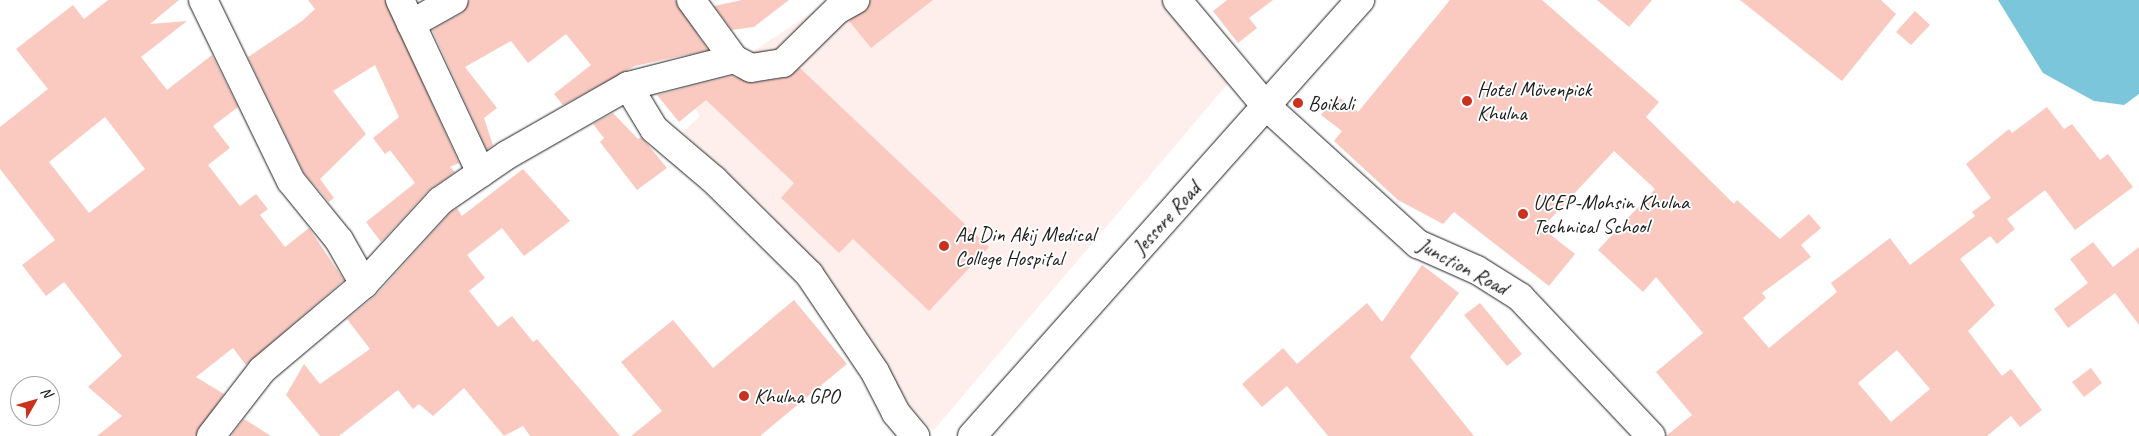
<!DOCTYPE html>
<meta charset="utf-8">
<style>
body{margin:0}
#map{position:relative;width:2139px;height:436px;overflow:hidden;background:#fff;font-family:Caveat,sans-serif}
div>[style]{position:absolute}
.built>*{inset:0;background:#feefec}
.water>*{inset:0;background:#7bc6db}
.building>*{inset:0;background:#facac1}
.roads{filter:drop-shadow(0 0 1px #1c1c1c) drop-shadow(0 0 1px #1c1c1c)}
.minor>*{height:28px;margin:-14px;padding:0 14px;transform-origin:14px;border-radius:14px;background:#fff}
.major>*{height:28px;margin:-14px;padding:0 14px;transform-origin:14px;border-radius:14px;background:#fff}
.highway>*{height:28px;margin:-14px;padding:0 14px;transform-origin:14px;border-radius:14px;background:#fff}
.dots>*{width:14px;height:14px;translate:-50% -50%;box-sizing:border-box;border:2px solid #fff;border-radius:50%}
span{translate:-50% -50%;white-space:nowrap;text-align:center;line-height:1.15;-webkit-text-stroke:4px #fff;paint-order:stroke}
.poi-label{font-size:21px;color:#1c1c1c}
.left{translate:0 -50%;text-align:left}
.street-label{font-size:21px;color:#1c1c1c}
.north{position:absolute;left:10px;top:376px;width:50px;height:50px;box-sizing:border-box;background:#fff;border:1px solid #a4a4a4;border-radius:50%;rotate:52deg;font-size:14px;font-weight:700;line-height:20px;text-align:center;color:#1c1c1c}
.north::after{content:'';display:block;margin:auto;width:18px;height:22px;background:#c8321e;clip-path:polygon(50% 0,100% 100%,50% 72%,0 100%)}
</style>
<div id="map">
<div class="built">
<i style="clip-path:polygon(831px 0,1162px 0,1230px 81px,933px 431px,910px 406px,873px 341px,828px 281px,769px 211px,683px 132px,700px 116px,665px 66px,712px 42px,746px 56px)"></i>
</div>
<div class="water">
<i style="clip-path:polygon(1998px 0,2139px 0,2139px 94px,2124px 105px,2094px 101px,2043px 73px)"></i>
</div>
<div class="building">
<i style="clip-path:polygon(evenodd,108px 0,179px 0,150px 24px,187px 21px,141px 57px,167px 90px,212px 55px,238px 107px,213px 126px,230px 148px,208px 165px,240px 206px,256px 194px,268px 209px,260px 215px,285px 247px,309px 228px,344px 280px,246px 365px,233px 348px,196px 377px,224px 394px,196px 436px,97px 436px,122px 416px,88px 387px,122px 356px,64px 282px,46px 296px,22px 265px,55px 240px,0 169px,0 127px,48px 89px,16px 49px,73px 5px,84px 19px,108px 0,105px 117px,145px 169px,89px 213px,49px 162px,105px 117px)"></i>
<i style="clip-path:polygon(308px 0,385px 0,459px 163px,450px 167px,455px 172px,429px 190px,381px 242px,366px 222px,415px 183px,390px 150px,385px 154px,373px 138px,399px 117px,375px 65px,333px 91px,366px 134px,320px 179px,334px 198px,329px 202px,304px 173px,248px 57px,302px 21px,315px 9px)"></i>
<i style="clip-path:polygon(470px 0,675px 0,708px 50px,635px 66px,563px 105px,554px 94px,591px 65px,566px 34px,528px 63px,511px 41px,465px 67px,497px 108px,484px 118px,493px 145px,487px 150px,432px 30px,462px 13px)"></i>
<i style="clip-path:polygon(742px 0,789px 0,754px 27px,732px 30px,714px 6px)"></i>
<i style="clip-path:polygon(871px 0,933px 0,871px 48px,849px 21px,868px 8px)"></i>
<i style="clip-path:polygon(1227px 0,1273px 0,1249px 18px,1257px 28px,1238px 43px,1213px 11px)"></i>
<i style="clip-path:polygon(evenodd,1450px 0,1542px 0,1659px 102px,1646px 117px,1734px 204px,1737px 200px,1780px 239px,1809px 214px,1821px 228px,1801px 245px,1811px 257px,1762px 293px,1766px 298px,1743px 318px,1769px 348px,1837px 292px,1831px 283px,1890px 238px,1910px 265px,1975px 216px,1972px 212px,1991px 198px,1966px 164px,2009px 129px,2012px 133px,2047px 107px,2064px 129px,2072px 124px,2100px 160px,2108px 154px,2133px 187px,2075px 230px,2045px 190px,2007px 219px,2015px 229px,1997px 244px,1990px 236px,1960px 259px,1995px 305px,1968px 331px,2002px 376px,2011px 369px,2042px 410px,2020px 427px,2011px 416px,1987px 436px,1666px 436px,1692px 415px,1656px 372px,1703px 333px,1656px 277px,1643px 292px,1598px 250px,1655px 189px,1614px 151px,1542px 228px,1575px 254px,1549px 286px,1454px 212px,1443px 224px,1398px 200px,1334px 141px,1342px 131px,1321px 115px,1336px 95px,1358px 112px,1450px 0,1897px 350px,1930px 389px,1891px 422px,1858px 383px,1897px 350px)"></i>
<i style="clip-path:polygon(1597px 0,1652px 0,1629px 27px)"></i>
<i style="clip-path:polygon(1740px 0,1881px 0,1896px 14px,1842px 81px)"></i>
<i style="clip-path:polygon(1915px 11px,1930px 25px,1911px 45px,1896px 32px)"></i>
<i style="clip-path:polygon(800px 68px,989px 247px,929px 311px,853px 239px,839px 253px,781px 198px,794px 183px,706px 100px,679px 122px,657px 95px,732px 76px,753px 83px,785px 78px)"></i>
<i style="clip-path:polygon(613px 113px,638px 139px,641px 137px,649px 146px,667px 168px,637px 190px,600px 142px,604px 138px,593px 124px)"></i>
<i style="clip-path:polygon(523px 169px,570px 221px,524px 256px,502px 228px,467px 255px,485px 278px,469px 291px,498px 327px,512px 316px,533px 342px,537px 339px,620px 436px,530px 436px,523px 426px,504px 436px,464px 388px,433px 416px,419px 404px,413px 409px,398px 390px,339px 436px,320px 436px,286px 395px,304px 364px,320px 384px,370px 349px,347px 319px,376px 295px,450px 213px,457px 208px,462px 216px)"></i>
<i style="clip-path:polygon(2093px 242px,2113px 267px,2139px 247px,2139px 325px,2115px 293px,2068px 328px,2054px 309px,2088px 283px,2070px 259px)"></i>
<i style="clip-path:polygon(1422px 265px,1459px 293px,1410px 357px,1474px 436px,1328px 436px,1287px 386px,1262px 407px,1242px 384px,1283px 348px,1297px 364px,1367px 303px,1382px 322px)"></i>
<i style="clip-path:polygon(794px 300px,847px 364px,760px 436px,631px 436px,662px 411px,621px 362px,673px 320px,713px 368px)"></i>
<i style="clip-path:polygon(1480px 303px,1522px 354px,1507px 366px,1464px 315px)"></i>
<i style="clip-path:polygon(2091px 368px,2102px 383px,2084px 397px,2072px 382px)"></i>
<i style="clip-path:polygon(244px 419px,271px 436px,231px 436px)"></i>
</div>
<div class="roads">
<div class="minor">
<i style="left:203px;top:0;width:201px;rotate:64.1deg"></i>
<i style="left:291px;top:181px;width:76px;rotate:50.9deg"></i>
<i style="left:339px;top:240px;width:51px;rotate:60.4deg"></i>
<i style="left:400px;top:0;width:191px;rotate:64.9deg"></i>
<i style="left:691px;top:0;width:73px;rotate:53.9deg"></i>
<i style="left:1177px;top:0;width:137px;rotate:50deg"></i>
<i style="left:411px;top:24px;width:49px;rotate:-29.2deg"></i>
<i style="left:628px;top:86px;width:50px;rotate:58.8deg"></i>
<i style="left:654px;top:129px;width:79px;rotate:40.4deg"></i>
<i style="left:714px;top:180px;width:134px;rotate:44.7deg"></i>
<i style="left:809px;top:274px;width:118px;rotate:56deg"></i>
<i style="left:875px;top:372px;width:46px;rotate:62.9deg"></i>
<i style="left:896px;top:413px;width:30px;rotate:50deg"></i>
<i style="left:211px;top:436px;width:83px;rotate:-52.3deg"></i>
<i style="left:262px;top:370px;width:133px;rotate:-40.1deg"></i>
<i style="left:364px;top:284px;width:113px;rotate:-47.5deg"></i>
<i style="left:440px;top:201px;width:81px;rotate:-34.5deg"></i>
<i style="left:507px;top:155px;width:139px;rotate:-29.7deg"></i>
<i style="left:628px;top:86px;width:109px;rotate:-14.3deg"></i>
<i style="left:734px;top:59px;width:19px;rotate:28deg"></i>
<i style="left:751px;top:68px;width:32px;rotate:-9deg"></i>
<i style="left:783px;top:63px;width:76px;rotate:-44.5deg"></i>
<i style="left:837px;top:10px;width:21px;rotate:-29deg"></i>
</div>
<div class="major">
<i style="left:1265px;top:105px;width:207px;rotate:42.3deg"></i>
<i style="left:1418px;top:244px;width:64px;rotate:23.8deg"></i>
<i style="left:1477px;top:270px;width:51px;rotate:32.1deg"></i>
<i style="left:1520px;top:297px;width:191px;rotate:46.7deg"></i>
</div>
<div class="highway">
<i style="left:972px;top:436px;width:584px;rotate:-48.33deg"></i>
</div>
</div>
<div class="dots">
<i style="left:1467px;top:101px;background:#c8321e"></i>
<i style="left:1298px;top:103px;background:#c8321e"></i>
<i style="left:1523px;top:214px;background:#c8321e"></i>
<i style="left:944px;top:246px;background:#c8321e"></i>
<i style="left:744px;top:396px;background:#c8321e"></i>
</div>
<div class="poi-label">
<span class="left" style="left:1477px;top:101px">Hotel Mövenpick<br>Khulna</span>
<span class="left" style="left:1308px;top:103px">Boikali</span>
<span class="left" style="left:1533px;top:214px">UCEP-Mohsin Khulna<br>Technical School</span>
<span class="left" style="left:955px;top:246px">Ad Din Akij Medical<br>College Hospital</span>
<span class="left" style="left:754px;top:396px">Khulna GPO</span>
</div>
<div class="street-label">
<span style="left:1166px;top:218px;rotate:-48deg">Jessore Road</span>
<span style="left:1463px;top:266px;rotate:28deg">Junction Road</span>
</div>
<div class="north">N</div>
</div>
